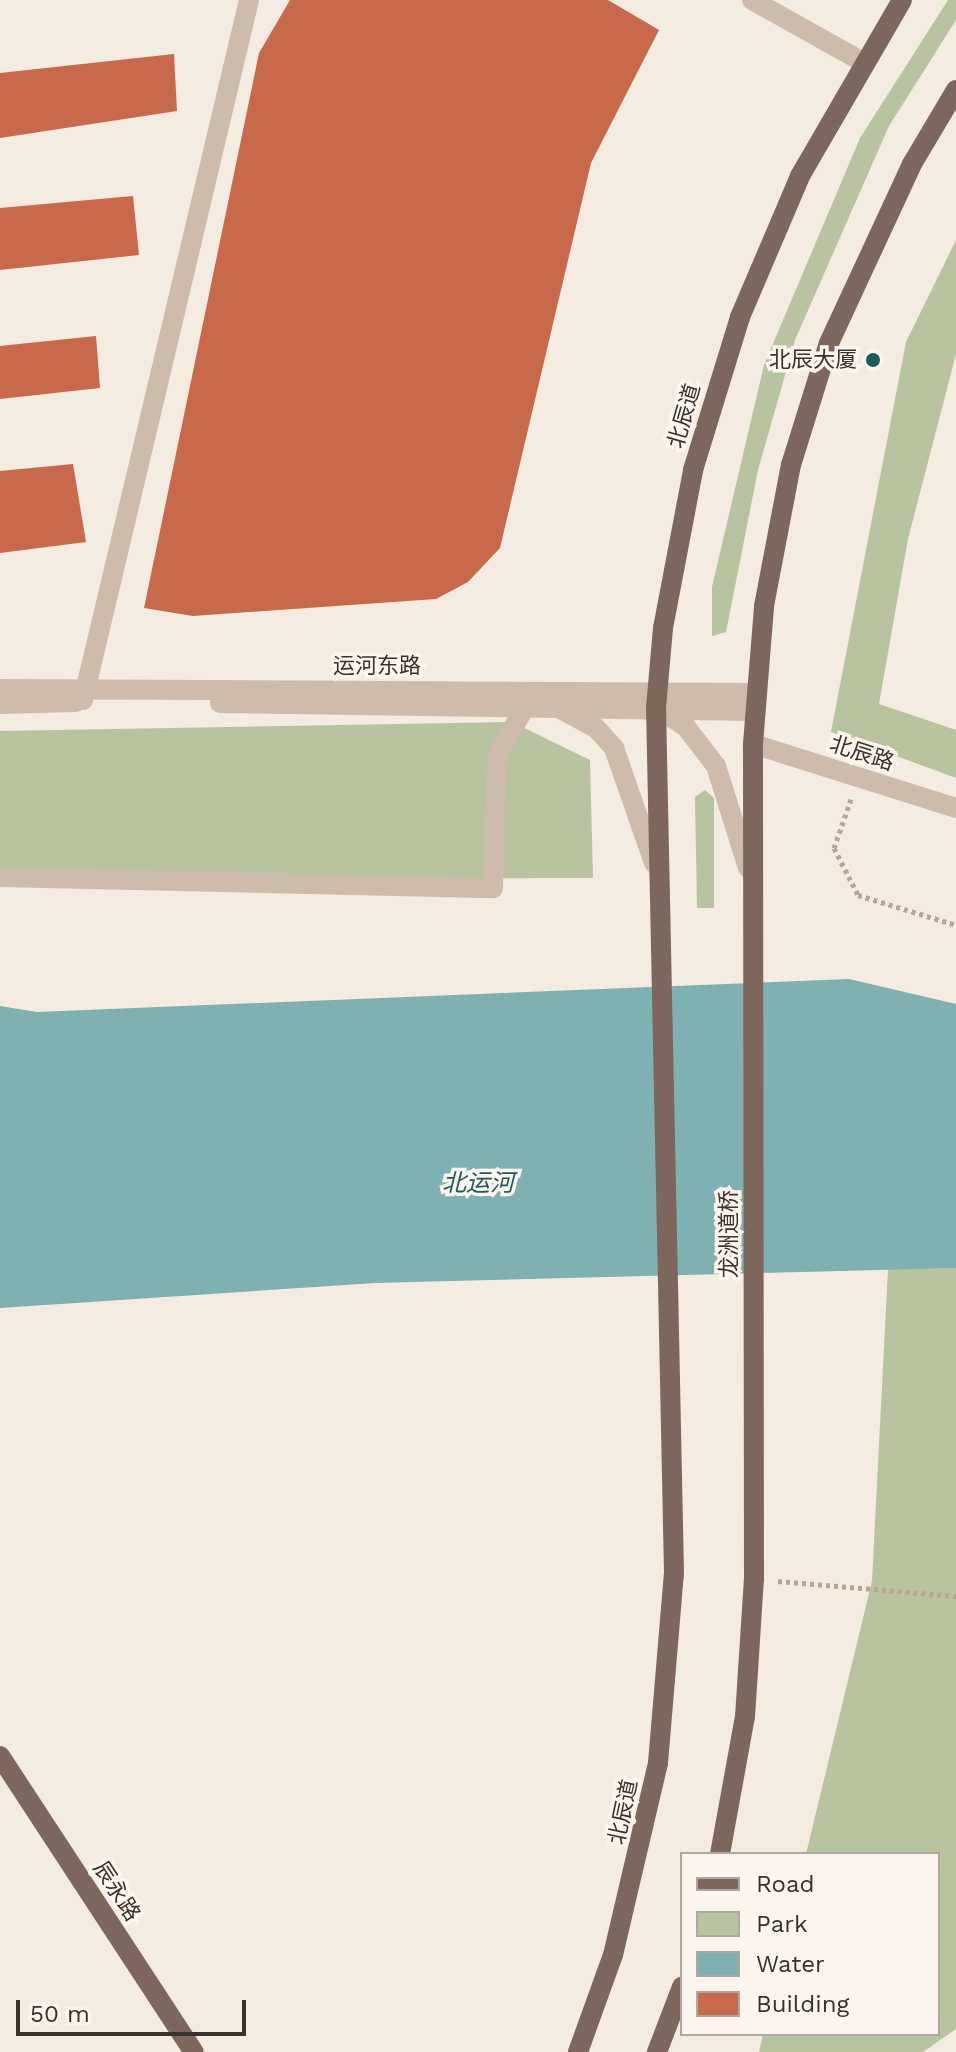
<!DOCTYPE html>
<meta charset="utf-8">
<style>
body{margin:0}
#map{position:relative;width:956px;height:2052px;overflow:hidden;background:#f4ebe1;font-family:"Work Sans","Noto Sans SC",sans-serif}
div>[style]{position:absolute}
.green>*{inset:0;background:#b8c4a0}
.water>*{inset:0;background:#7fb0b2}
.building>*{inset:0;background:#c8694b}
.path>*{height:5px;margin-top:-2.5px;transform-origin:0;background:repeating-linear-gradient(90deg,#b9a596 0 4px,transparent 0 8px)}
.minor>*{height:20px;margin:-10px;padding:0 10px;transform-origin:10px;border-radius:10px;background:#cdbbac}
.major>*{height:20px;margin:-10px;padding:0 10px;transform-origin:10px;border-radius:10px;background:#7d675c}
.dots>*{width:22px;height:22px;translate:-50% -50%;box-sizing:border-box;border:4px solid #fbf5ee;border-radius:50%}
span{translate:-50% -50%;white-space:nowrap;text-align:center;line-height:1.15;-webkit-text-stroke:7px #fbf5ee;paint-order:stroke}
.poi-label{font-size:22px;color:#3b302b}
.right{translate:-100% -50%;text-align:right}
.street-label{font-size:22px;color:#3b302b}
.water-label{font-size:24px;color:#1f5a5e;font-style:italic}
.legend{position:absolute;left:680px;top:1852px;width:260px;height:184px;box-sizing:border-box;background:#fbf5ee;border:2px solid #aea6a0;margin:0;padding:10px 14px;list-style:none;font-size:24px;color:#3b302b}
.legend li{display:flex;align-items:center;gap:16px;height:40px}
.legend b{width:40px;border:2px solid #aea6a0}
.scale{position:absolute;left:16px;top:2000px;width:230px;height:36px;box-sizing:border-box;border:4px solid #3b302b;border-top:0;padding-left:10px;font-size:24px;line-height:28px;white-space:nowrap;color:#3b302b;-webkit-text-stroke:6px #fbf5ee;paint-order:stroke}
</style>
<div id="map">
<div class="green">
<i style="clip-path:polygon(948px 0,956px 0,956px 20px,889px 126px,795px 340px,758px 470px,726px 632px,712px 636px,712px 587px,764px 365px,860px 138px)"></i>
<i style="clip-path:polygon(956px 240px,956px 354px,908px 539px,879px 704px,956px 730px,956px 778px,831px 732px,906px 342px)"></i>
<i style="clip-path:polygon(512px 722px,590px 760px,593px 878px,98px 879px,0 872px,0 731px)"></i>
<i style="clip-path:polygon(705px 790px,714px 798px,714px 908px,697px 908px,695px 797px)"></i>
<i style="clip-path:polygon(956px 1268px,956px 2029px,923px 2052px,759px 2052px,763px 2034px,938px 2034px,938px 1854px,806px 1854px,872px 1581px,888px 1269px)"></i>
</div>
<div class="water">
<i style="clip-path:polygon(849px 979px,956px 1004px,956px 1268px,375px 1283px,0 1308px,0 1006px,37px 1012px)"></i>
</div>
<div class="building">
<i style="clip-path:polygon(290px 0,608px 0,659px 30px,591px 163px,500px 548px,468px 582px,436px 599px,193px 616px,144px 608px,259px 53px)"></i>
<i style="clip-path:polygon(174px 54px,177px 111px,0 138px,0 73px)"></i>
<i style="clip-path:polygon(133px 196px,139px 255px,0 270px,0 208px)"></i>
<i style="clip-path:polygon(96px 336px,100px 388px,0 399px,0 346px)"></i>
<i style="clip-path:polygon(73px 464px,86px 542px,0 553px,0 471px)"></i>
</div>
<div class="path">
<i style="left:851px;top:799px;width:52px;rotate:109.1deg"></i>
<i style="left:834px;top:848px;width:53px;rotate:62.9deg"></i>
<i style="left:858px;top:895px;width:102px;rotate:17deg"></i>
<i style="left:778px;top:1581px;width:179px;rotate:4.8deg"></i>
</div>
<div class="minor">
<i style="left:752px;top:0;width:125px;rotate:29.2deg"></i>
<i style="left:0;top:689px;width:754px;rotate:0.3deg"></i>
<i style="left:83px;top:700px;width:719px;rotate:-76.66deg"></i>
<i style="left:220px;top:703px;width:533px;rotate:0.86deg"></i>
<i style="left:0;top:704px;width:76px;rotate:-1.5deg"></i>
<i style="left:657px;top:708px;width:35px;rotate:33deg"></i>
<i style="left:686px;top:727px;width:49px;rotate:52.4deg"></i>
<i style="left:716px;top:766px;width:107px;rotate:72.6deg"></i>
<i style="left:562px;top:710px;width:38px;rotate:28deg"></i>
<i style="left:596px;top:728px;width:27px;rotate:48deg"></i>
<i style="left:614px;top:748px;width:122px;rotate:70.8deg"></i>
<i style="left:753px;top:744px;width:213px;rotate:17.5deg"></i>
<i style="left:0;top:877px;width:493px;rotate:1.3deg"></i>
<i style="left:493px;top:888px;width:133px;rotate:-88.3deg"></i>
<i style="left:497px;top:755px;width:67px;rotate:-59.6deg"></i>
</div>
<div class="major">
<i style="left:0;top:1756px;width:354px;rotate:56.8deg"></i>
<i style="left:720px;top:1854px;width:139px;rotate:-79.7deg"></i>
<i style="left:745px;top:1717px;width:138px;rotate:-86.3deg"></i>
<i style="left:754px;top:1579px;width:835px;rotate:-90.07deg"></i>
<i style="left:753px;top:744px;width:138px;rotate:-85.4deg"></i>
<i style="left:764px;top:606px;width:144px;rotate:-79.2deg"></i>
<i style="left:791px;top:465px;width:128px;rotate:-72.7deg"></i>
<i style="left:829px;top:343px;width:197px;rotate:-65.1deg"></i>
<i style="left:912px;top:164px;width:86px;rotate:-59.3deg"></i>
<i style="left:578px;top:2052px;width:103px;rotate:-70.2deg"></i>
<i style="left:613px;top:1955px;width:197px;rotate:-76.8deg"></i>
<i style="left:658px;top:1763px;width:191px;rotate:-85.2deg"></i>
<i style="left:674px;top:1573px;width:865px;rotate:-91.19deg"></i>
<i style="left:656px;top:708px;width:80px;rotate:-85deg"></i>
<i style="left:663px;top:628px;width:161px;rotate:-79.2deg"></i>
<i style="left:693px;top:470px;width:160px;rotate:-72.9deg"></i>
<i style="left:740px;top:317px;width:153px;rotate:-66.9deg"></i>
<i style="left:800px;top:176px;width:203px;rotate:-59.9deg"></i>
<i style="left:657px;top:2052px;width:70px;rotate:-69deg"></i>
</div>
<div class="dots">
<i style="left:873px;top:360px;background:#1f5a5e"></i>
</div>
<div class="poi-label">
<span class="right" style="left:857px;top:360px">北辰大厦</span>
</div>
<div class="street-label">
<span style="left:684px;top:416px;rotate:-74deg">北辰道</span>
<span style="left:377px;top:666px">运河东路</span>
<span style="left:862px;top:753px;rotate:18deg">北辰路</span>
<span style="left:729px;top:1234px;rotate:-90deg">龙洲道桥</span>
<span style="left:623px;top:1812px;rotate:-78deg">北辰道</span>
<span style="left:117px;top:1891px;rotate:57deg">辰永路</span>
</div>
<div class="water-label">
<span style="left:478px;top:1184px">北运河</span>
</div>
<ul class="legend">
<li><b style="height:10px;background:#7d675c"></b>Road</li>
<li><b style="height:22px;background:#b8c4a0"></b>Park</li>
<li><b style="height:22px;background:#7fb0b2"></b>Water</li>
<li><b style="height:22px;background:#c8694b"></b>Building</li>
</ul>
<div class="scale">50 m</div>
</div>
